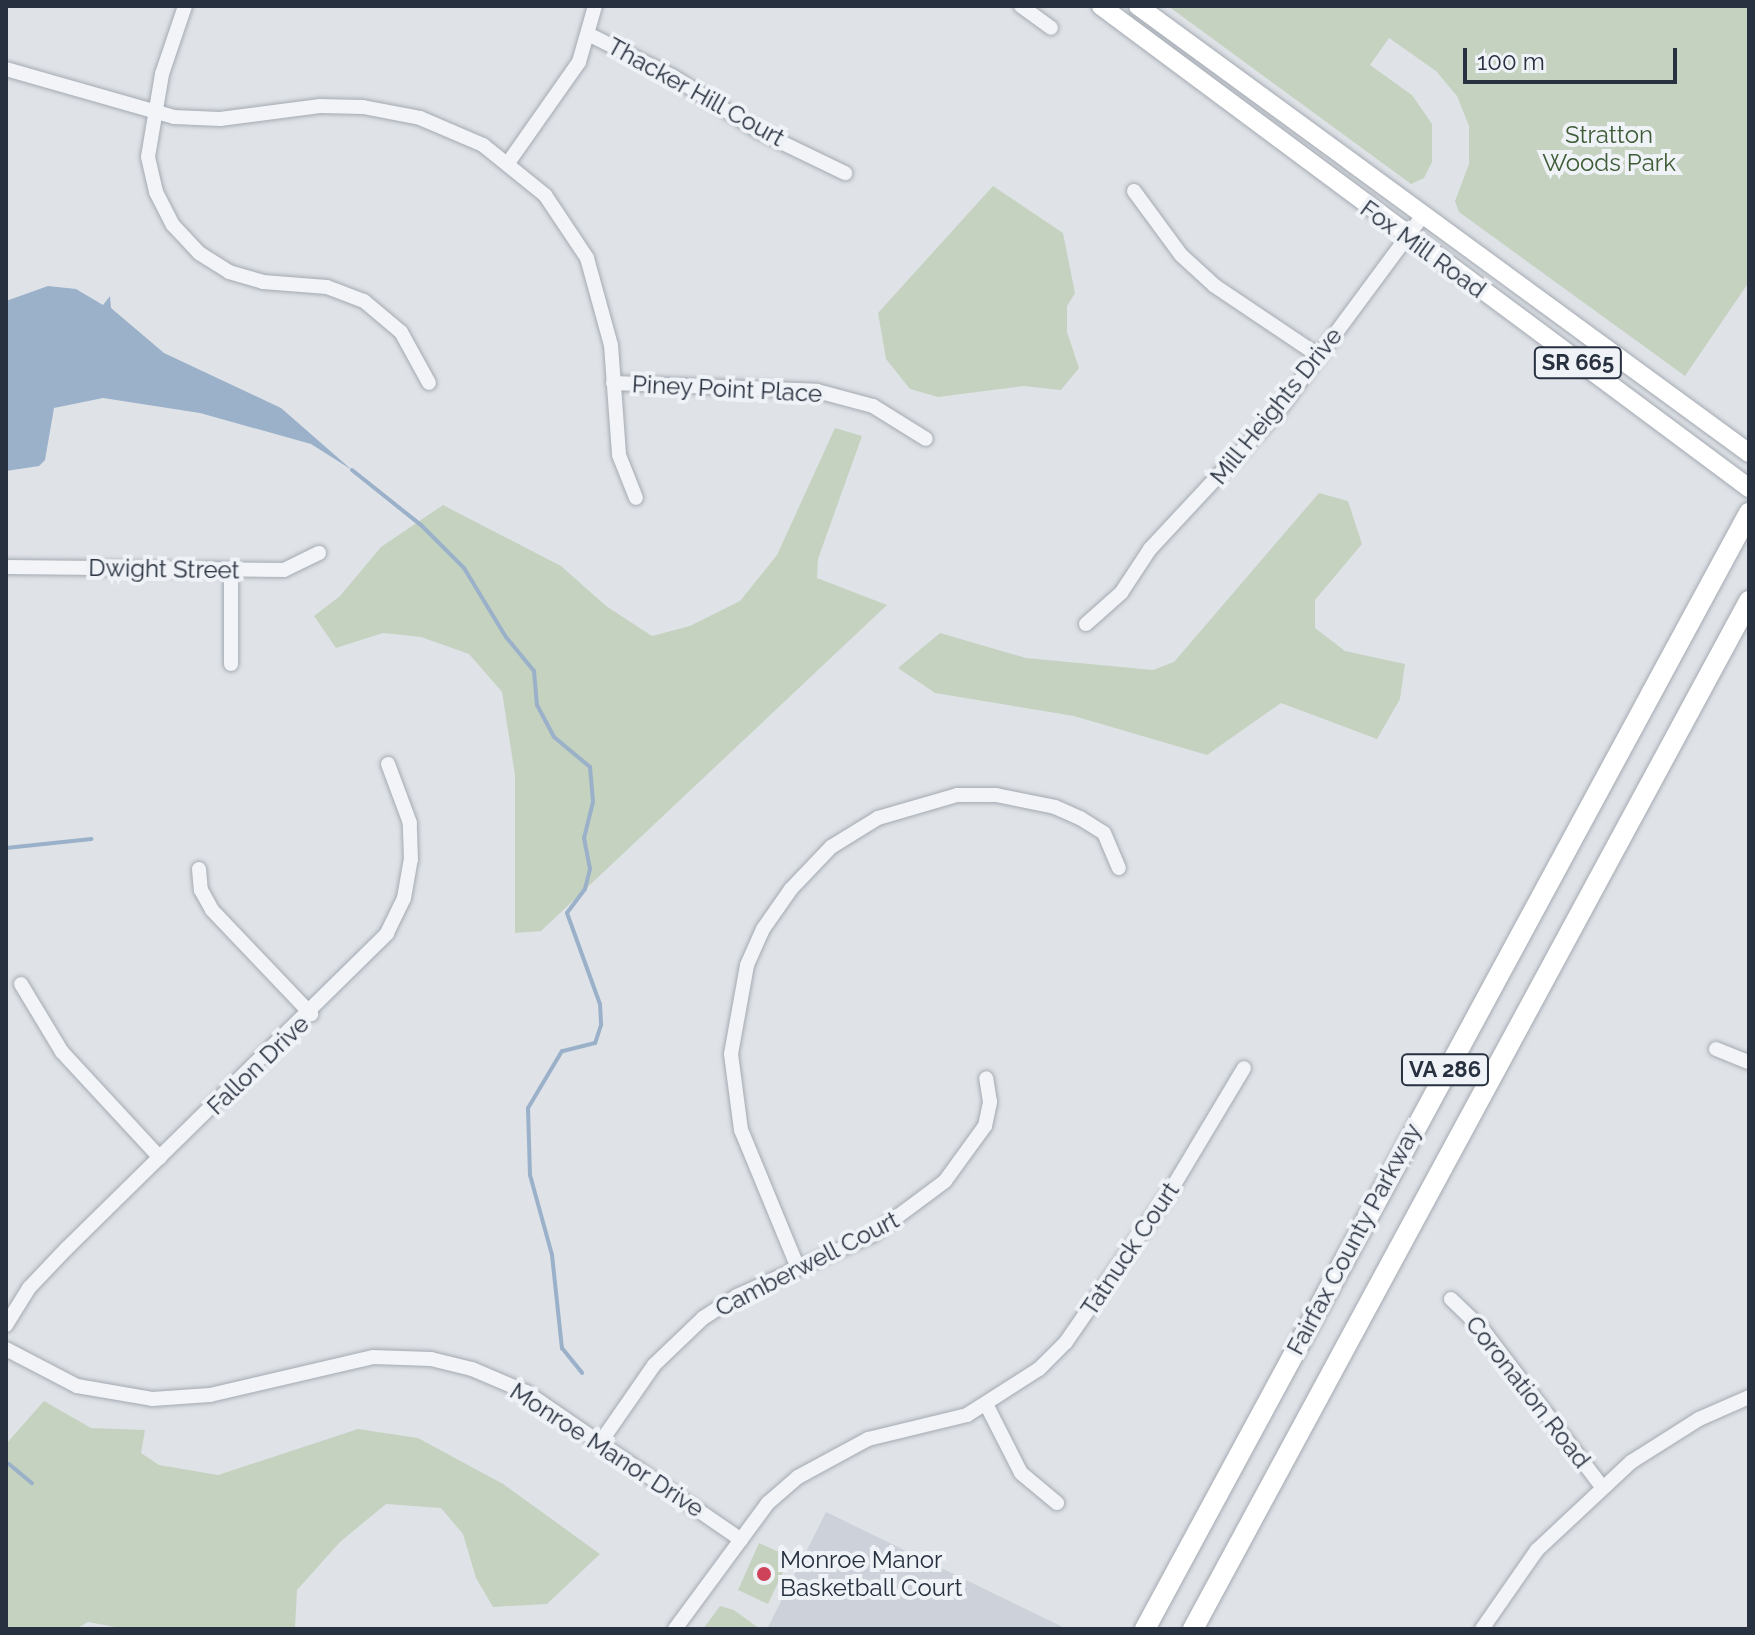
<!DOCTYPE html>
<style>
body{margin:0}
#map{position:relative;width:1755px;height:1635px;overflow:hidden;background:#dfe3e8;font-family:Raleway,sans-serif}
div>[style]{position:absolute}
.built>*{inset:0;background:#cdd2da}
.green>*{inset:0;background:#c5d2c0}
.water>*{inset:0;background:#9ab1c9}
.stream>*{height:4px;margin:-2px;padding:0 2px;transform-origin:2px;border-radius:2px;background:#9ab1c9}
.roads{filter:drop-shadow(0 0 2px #a4aab2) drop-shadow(0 0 2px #a4aab2)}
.minor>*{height:14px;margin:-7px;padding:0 7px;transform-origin:7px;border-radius:7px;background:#f2f4f7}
.major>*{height:18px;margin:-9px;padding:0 9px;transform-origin:9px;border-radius:9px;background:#fff}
.highway>*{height:20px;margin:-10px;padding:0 10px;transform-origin:10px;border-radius:10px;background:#fff}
.dots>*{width:22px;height:22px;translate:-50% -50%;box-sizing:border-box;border:4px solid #eff2f6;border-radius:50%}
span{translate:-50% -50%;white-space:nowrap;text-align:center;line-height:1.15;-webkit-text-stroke:8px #eff2f6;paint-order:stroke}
.shield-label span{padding:2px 6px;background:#eff2f6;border:2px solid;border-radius:6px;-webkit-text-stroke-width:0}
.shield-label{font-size:22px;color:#283140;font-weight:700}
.street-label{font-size:24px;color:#283140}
.park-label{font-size:24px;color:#3d5b35}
.poi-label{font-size:24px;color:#283140}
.left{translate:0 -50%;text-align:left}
.frame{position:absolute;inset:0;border:8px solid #283140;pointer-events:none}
.scale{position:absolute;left:1463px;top:48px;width:214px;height:36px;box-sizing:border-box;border:4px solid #283140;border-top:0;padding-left:10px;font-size:24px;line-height:28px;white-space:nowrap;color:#283140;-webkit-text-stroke:6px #eff2f6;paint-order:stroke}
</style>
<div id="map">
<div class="built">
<i style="clip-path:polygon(826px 1512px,1067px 1629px,1068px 1629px,767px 1629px)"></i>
</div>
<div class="green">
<i style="clip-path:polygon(1168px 6px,1749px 6px,1749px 282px,1685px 376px,1459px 212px,1455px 201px,1469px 164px,1469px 126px,1457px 96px,1436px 71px,1389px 38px,1370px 65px,1412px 95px,1432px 124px,1432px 162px,1424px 178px,1411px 184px)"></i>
<i style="clip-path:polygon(993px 186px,1063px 233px,1075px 293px,1067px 306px,1067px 332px,1079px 368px,1061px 390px,1023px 386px,938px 397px,910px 389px,886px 359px,878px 313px)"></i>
<i style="clip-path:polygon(835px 428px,862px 436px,818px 559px,817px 578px,887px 605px,541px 931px,515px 933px,515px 775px,502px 692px,469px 654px,421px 637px,383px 633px,336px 648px,314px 616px,340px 596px,381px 547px,443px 505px,561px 566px,606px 606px,652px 636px,690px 626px,740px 601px,777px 555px)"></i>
<i style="clip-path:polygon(1319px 493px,1348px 501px,1362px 544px,1315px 600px,1315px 628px,1345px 651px,1405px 664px,1400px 699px,1377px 739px,1281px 703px,1207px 755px,1074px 716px,935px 693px,898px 668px,940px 633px,1026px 658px,1153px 670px,1174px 662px)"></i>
<i style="clip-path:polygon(44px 1401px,91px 1428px,145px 1430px,141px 1453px,159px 1465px,218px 1475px,358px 1429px,418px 1438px,503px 1484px,600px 1554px,547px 1604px,493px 1607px,476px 1578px,463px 1534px,441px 1508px,386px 1504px,340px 1542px,297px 1590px,295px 1629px,126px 1629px,88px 1622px,76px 1629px,6px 1629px,6px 1444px)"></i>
<i style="clip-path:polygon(759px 1543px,790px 1557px,768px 1604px,738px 1590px)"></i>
<i style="clip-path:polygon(720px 1606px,734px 1610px,760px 1629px,703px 1629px)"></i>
</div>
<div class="water">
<i style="clip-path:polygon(48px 286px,76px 289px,103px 305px,110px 296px,111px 308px,164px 353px,281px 408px,352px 470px,311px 444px,200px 413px,103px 398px,54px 408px,45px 460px,39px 466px,6px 471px,6px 301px)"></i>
</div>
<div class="stream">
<i style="left:352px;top:470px;width:88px;rotate:38.6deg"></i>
<i style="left:421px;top:525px;width:61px;rotate:45deg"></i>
<i style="left:464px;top:568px;width:81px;rotate:58.7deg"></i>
<i style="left:506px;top:637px;width:44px;rotate:50.5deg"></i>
<i style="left:534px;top:671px;width:34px;rotate:85deg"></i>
<i style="left:537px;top:705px;width:36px;rotate:62deg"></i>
<i style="left:554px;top:737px;width:47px;rotate:39.8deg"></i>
<i style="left:590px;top:767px;width:35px;rotate:85deg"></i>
<i style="left:593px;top:802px;width:37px;rotate:104deg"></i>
<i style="left:584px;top:838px;width:32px;rotate:79deg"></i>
<i style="left:590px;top:869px;width:21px;rotate:104deg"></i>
<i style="left:585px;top:889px;width:30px;rotate:127deg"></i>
<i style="left:567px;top:913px;width:97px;rotate:70.1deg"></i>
<i style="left:600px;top:1004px;width:21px;rotate:87deg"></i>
<i style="left:601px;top:1025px;width:19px;rotate:108deg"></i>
<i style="left:595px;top:1043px;width:34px;rotate:166deg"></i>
<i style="left:562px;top:1051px;width:66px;rotate:120.8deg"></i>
<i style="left:528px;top:1108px;width:67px;rotate:88.3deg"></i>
<i style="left:530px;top:1175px;width:83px;rotate:74.6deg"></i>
<i style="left:552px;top:1255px;width:94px;rotate:83.9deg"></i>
<i style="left:562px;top:1348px;width:32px;rotate:51deg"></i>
<i style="left:6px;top:848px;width:86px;rotate:-6deg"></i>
<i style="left:9px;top:1464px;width:30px;rotate:40deg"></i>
</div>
<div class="roads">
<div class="minor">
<i style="left:185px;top:6px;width:72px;rotate:108.7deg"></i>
<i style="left:162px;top:74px;width:84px;rotate:99.6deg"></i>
<i style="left:148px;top:157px;width:36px;rotate:77deg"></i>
<i style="left:156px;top:192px;width:37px;rotate:63deg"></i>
<i style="left:173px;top:225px;width:38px;rotate:47deg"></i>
<i style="left:199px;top:253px;width:36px;rotate:32deg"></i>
<i style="left:229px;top:272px;width:35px;rotate:16deg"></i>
<i style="left:263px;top:282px;width:64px;rotate:4.5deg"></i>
<i style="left:327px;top:287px;width:40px;rotate:21deg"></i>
<i style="left:364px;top:301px;width:48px;rotate:40deg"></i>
<i style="left:401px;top:332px;width:58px;rotate:61.2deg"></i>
<i style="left:1021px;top:6px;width:37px;rotate:36deg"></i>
<i style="left:590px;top:35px;width:92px;rotate:26.6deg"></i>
<i style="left:672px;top:76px;width:102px;rotate:32.6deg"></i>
<i style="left:758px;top:131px;width:97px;rotate:25.8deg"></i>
<i style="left:6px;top:69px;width:175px;rotate:15.9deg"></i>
<i style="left:174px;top:117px;width:46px;rotate:2.5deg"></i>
<i style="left:220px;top:119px;width:101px;rotate:-7.4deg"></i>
<i style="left:320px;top:106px;width:43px;rotate:1.3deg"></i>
<i style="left:363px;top:107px;width:58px;rotate:10.9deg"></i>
<i style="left:420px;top:118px;width:69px;rotate:23.2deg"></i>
<i style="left:483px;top:145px;width:80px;rotate:38.9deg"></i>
<i style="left:545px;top:195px;width:76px;rotate:56.3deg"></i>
<i style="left:587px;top:258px;width:90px;rotate:74.6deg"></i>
<i style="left:611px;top:345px;width:110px;rotate:85.8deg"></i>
<i style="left:619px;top:455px;width:46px;rotate:68.4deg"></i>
<i style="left:508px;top:163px;width:123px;rotate:-54.9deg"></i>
<i style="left:579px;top:62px;width:58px;rotate:-74.1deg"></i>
<i style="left:1134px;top:191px;width:79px;rotate:53.7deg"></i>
<i style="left:1181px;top:255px;width:46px;rotate:42.4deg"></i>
<i style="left:1215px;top:286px;width:125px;rotate:33.9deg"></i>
<i style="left:613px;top:383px;width:204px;rotate:2.2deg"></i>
<i style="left:817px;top:391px;width:58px;rotate:15deg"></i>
<i style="left:873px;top:406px;width:62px;rotate:31.9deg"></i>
<i style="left:6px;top:567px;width:278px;rotate:0.6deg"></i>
<i style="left:284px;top:570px;width:39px;rotate:-26deg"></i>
<i style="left:231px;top:570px;width:94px;rotate:90deg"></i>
<i style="left:1086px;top:624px;width:47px;rotate:-41.5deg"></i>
<i style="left:1121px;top:593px;width:53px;rotate:-56.6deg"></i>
<i style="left:1150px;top:549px;width:185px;rotate:-47deg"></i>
<i style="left:1276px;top:414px;width:247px;rotate:-53.5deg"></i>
<i style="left:199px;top:869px;width:21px;rotate:85deg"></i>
<i style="left:201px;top:890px;width:23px;rotate:61deg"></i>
<i style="left:212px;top:910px;width:144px;rotate:46.4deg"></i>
<i style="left:21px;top:984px;width:79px;rotate:58.9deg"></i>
<i style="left:62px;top:1052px;width:144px;rotate:47.2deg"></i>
<i style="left:1716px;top:1049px;width:35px;rotate:22deg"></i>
<i style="left:798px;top:1268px;width:149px;rotate:-112.4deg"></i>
<i style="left:741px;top:1130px;width:77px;rotate:-97.5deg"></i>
<i style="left:731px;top:1054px;width:90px;rotate:-79.8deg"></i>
<i style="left:747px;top:965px;width:39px;rotate:-66deg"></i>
<i style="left:763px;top:929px;width:49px;rotate:-55deg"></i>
<i style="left:791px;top:889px;width:58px;rotate:-46.4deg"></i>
<i style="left:831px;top:847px;width:55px;rotate:-31.7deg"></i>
<i style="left:878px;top:818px;width:82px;rotate:-16.2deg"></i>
<i style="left:957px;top:795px;width:39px"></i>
<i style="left:996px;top:795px;width:60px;rotate:11.5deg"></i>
<i style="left:1055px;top:807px;width:27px;rotate:24deg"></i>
<i style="left:1080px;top:818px;width:28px;rotate:32deg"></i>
<i style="left:1104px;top:833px;width:38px;rotate:67deg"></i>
<i style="left:1451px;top:1299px;width:45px;rotate:44.1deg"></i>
<i style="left:1483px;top:1330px;width:197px;rotate:52.8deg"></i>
<i style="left:6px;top:1325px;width:44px;rotate:-58.1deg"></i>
<i style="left:29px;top:1288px;width:55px;rotate:-46.5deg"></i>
<i style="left:67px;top:1248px;width:449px;rotate:-44.5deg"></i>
<i style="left:387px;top:933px;width:39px;rotate:-64deg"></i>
<i style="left:404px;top:898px;width:39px;rotate:-80deg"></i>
<i style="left:411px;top:860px;width:37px;rotate:-92deg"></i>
<i style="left:410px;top:823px;width:63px;rotate:-110.4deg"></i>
<i style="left:6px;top:1349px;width:80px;rotate:27.5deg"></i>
<i style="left:77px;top:1386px;width:76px;rotate:9.8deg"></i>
<i style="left:152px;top:1399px;width:58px;rotate:-3.9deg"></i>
<i style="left:210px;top:1395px;width:167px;rotate:-13.1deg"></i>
<i style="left:373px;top:1357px;width:58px;rotate:2deg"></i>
<i style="left:431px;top:1359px;width:42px;rotate:13.7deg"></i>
<i style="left:472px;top:1369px;width:59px;rotate:23.1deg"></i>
<i style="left:526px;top:1392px;width:261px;rotate:34.5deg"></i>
<i style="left:986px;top:1404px;width:77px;rotate:63.1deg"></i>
<i style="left:1021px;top:1473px;width:47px;rotate:39.8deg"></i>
<i style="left:600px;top:1443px;width:95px;rotate:-55.3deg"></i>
<i style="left:654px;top:1365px;width:68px;rotate:-43.8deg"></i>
<i style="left:703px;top:1318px;width:40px;rotate:-32.9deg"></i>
<i style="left:737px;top:1296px;width:150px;rotate:-24.3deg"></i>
<i style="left:874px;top:1234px;width:89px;rotate:-36.7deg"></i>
<i style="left:945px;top:1181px;width:68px;rotate:-54deg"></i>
<i style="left:985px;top:1126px;width:25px;rotate:-78deg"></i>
<i style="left:990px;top:1102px;width:24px;rotate:-99deg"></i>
<i style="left:675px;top:1629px;width:157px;rotate:-53.6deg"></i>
<i style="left:768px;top:1503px;width:40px;rotate:-41deg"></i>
<i style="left:798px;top:1477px;width:80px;rotate:-28.5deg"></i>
<i style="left:868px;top:1439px;width:102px;rotate:-13.6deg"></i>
<i style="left:967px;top:1415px;width:85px;rotate:-32.6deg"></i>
<i style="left:1039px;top:1369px;width:38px;rotate:-45deg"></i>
<i style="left:1066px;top:1342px;width:185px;rotate:-55.4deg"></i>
<i style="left:1171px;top:1190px;width:142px;rotate:-59.1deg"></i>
<i style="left:1482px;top:1629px;width:96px;rotate:-55.2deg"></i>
<i style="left:1537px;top:1550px;width:129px;rotate:-43.1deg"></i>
<i style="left:1631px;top:1462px;width:80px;rotate:-32.3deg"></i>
<i style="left:1699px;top:1419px;width:55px;rotate:-23.7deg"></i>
</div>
<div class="major">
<i style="left:1101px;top:6px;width:808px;rotate:36.64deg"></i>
<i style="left:1138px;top:6px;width:757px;rotate:36.19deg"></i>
</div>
<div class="highway">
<i style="left:1145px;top:1629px;width:1269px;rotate:-61.58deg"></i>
<i style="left:1193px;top:1629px;width:1169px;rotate:-61.59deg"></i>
</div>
</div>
<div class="dots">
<i style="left:764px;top:1574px;background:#ce4359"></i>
</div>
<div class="shield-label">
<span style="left:1578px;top:363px">SR 665</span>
<span style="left:1445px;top:1070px">VA 286</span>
</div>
<div class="street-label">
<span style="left:696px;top:92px;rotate:29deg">Thacker Hill Court</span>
<span style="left:1423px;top:249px;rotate:36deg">Fox Mill Road</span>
<span style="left:727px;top:389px;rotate:3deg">Piney Point Place</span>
<span style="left:1276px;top:406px;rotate:-51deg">Mill Heights Drive</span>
<span style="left:164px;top:569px;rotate:1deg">Dwight Street</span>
<span style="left:258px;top:1065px;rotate:-44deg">Fallon Drive</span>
<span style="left:1354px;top:1239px;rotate:-62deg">Fairfax County Parkway</span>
<span style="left:1130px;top:1249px;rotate:-56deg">Tatnuck Court</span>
<span style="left:807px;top:1264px;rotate:-27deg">Camberwell Court</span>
<span style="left:1528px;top:1392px;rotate:52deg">Coronation Road</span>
<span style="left:607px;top:1450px;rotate:33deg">Monroe Manor Drive</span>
</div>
<div class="park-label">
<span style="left:1609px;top:149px">Stratton<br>Woods Park</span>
</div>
<div class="poi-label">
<span class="left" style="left:780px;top:1574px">Monroe Manor<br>Basketball Court</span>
</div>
<div class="frame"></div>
<div class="scale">100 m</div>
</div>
